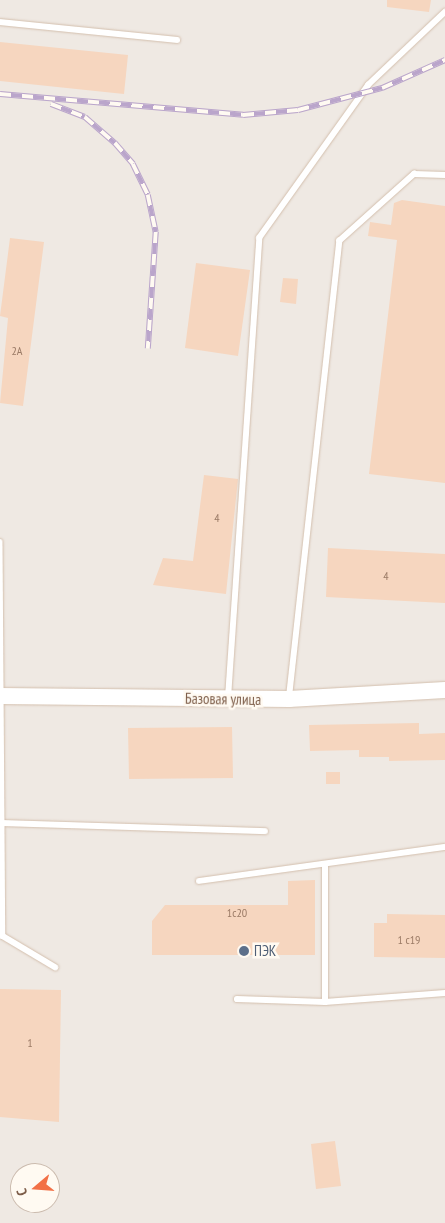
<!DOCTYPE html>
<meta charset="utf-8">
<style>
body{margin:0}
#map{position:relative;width:445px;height:1223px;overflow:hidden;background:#fef7ea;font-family:"PT Sans Narrow",sans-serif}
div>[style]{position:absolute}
.industrial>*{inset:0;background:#efe9e3}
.building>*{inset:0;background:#f6d6bf}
.roads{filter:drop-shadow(0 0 1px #d3bfad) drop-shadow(0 0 1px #d3bfad)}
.lane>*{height:5.5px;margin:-2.75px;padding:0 2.75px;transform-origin:2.75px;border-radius:2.75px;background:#fff}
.secondary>*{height:16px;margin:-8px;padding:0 8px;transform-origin:8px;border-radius:8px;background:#fff}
.rail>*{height:5.5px;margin-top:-2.75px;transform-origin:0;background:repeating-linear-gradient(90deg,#fffaf2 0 11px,#baa5cb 0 22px);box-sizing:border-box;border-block:1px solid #baa5cb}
.dots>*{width:14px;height:14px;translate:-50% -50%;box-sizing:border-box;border:2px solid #fffaf2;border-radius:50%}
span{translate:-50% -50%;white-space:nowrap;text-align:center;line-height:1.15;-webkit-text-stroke:5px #fffaf2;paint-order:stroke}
.number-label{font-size:12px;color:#9b7b66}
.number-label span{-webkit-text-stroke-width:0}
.street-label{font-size:15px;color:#7d5d49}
.service-label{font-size:15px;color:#4e5e75}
.left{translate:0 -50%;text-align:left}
.north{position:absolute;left:10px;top:1163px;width:50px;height:50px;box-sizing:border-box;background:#fffaf2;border:1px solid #cbbbae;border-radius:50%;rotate:252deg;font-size:14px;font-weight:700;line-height:20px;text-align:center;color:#7d5d49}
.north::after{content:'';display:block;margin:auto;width:18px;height:22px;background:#f27046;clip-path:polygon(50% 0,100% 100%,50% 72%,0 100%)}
</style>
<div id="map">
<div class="industrial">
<i style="clip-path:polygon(evenodd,0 0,445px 0,445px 1223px,0 1223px,0 0,20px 1173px,50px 1173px,50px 1203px,20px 1203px,20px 1173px)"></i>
</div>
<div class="building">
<i style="clip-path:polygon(387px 0,431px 0,429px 12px,387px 7px)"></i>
<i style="clip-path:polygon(0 42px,128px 55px,124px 94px,0 81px)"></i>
<i style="clip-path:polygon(402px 200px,445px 206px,445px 483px,369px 474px,397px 240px,368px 236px,370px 222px,391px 225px,394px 203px)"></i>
<i style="clip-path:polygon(10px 238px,44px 242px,23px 406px,0 403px,8px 318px,0 316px)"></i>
<i style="clip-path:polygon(196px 263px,250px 270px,238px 356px,185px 348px)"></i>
<i style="clip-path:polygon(283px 278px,298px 279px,296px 304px,280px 302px)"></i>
<i style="clip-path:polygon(204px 475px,238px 479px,226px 594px,153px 585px,163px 558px,193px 561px)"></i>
<i style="clip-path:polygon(328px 548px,445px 554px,445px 603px,326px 597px)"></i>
<i style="clip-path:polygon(419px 723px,419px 734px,445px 733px,445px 760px,389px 761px,389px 757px,359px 757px,359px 750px,310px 751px,309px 725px)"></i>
<i style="clip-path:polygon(232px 727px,233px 778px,129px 779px,128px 728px)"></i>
<i style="clip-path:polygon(326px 772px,340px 772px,340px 784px,326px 784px)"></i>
<i style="clip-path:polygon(315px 880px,315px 955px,152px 955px,152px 921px,165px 905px,288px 905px,288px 881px)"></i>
<i style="clip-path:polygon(387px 914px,445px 915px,445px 958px,374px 957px,374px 923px,387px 923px)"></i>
<i style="clip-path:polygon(0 989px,61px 990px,59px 1122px,0 1117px)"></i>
<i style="clip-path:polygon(335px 1141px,341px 1186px,316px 1189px,311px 1144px)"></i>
</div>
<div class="roads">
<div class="lane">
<i style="left:0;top:22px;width:178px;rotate:5.8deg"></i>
<i style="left:0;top:542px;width:394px;rotate:89.6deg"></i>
<i style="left:3px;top:936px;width:61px;rotate:30.8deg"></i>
<i style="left:289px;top:697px;width:459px;rotate:-83.7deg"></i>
<i style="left:339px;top:241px;width:101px;rotate:-41.8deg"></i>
<i style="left:414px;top:174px;width:31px;rotate:2deg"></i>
<i style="left:228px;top:698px;width:461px;rotate:-86.1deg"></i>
<i style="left:259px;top:238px;width:188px;rotate:-54.5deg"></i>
<i style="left:368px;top:85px;width:106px;rotate:-43.5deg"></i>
<i style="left:4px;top:823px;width:261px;rotate:1.8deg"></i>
<i style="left:199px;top:881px;width:248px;rotate:-7.9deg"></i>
<i style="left:237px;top:999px;width:88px;rotate:2deg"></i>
<i style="left:325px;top:1002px;width:120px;rotate:-4.3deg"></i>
<i style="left:325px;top:1002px;width:135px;rotate:-90deg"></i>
</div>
<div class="secondary">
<i style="left:0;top:696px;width:289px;rotate:0.6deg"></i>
<i style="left:289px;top:699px;width:156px;rotate:-3.3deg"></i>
</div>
</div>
<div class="rail">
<i style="left:0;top:94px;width:244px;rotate:4.9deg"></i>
<i style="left:243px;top:115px;width:55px;rotate:-5.2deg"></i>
<i style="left:298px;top:110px;width:87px;rotate:-14.7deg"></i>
<i style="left:382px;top:88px;width:69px;rotate:-24deg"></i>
<i style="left:51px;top:104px;width:36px;rotate:21deg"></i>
<i style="left:85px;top:117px;width:40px;rotate:41deg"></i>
<i style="left:115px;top:143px;width:28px;rotate:49deg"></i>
<i style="left:133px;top:164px;width:34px;rotate:64deg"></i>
<i style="left:148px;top:195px;width:38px;rotate:78deg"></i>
<i style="left:156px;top:232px;width:117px;rotate:93.9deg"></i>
</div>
<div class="dots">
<i style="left:244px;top:951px;background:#5c6f8a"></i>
</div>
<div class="number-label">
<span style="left:17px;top:351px">2А</span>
<span style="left:217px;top:518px">4</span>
<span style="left:386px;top:576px">4</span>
<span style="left:237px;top:913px">1с20</span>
<span style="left:409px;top:940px">1 с19</span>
<span style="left:30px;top:1043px">1</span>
</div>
<div class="street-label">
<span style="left:223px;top:699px;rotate:1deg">Базовая улица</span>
</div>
<div class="service-label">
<span class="left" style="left:254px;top:951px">ПЭК</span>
</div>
<div class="north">С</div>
</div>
